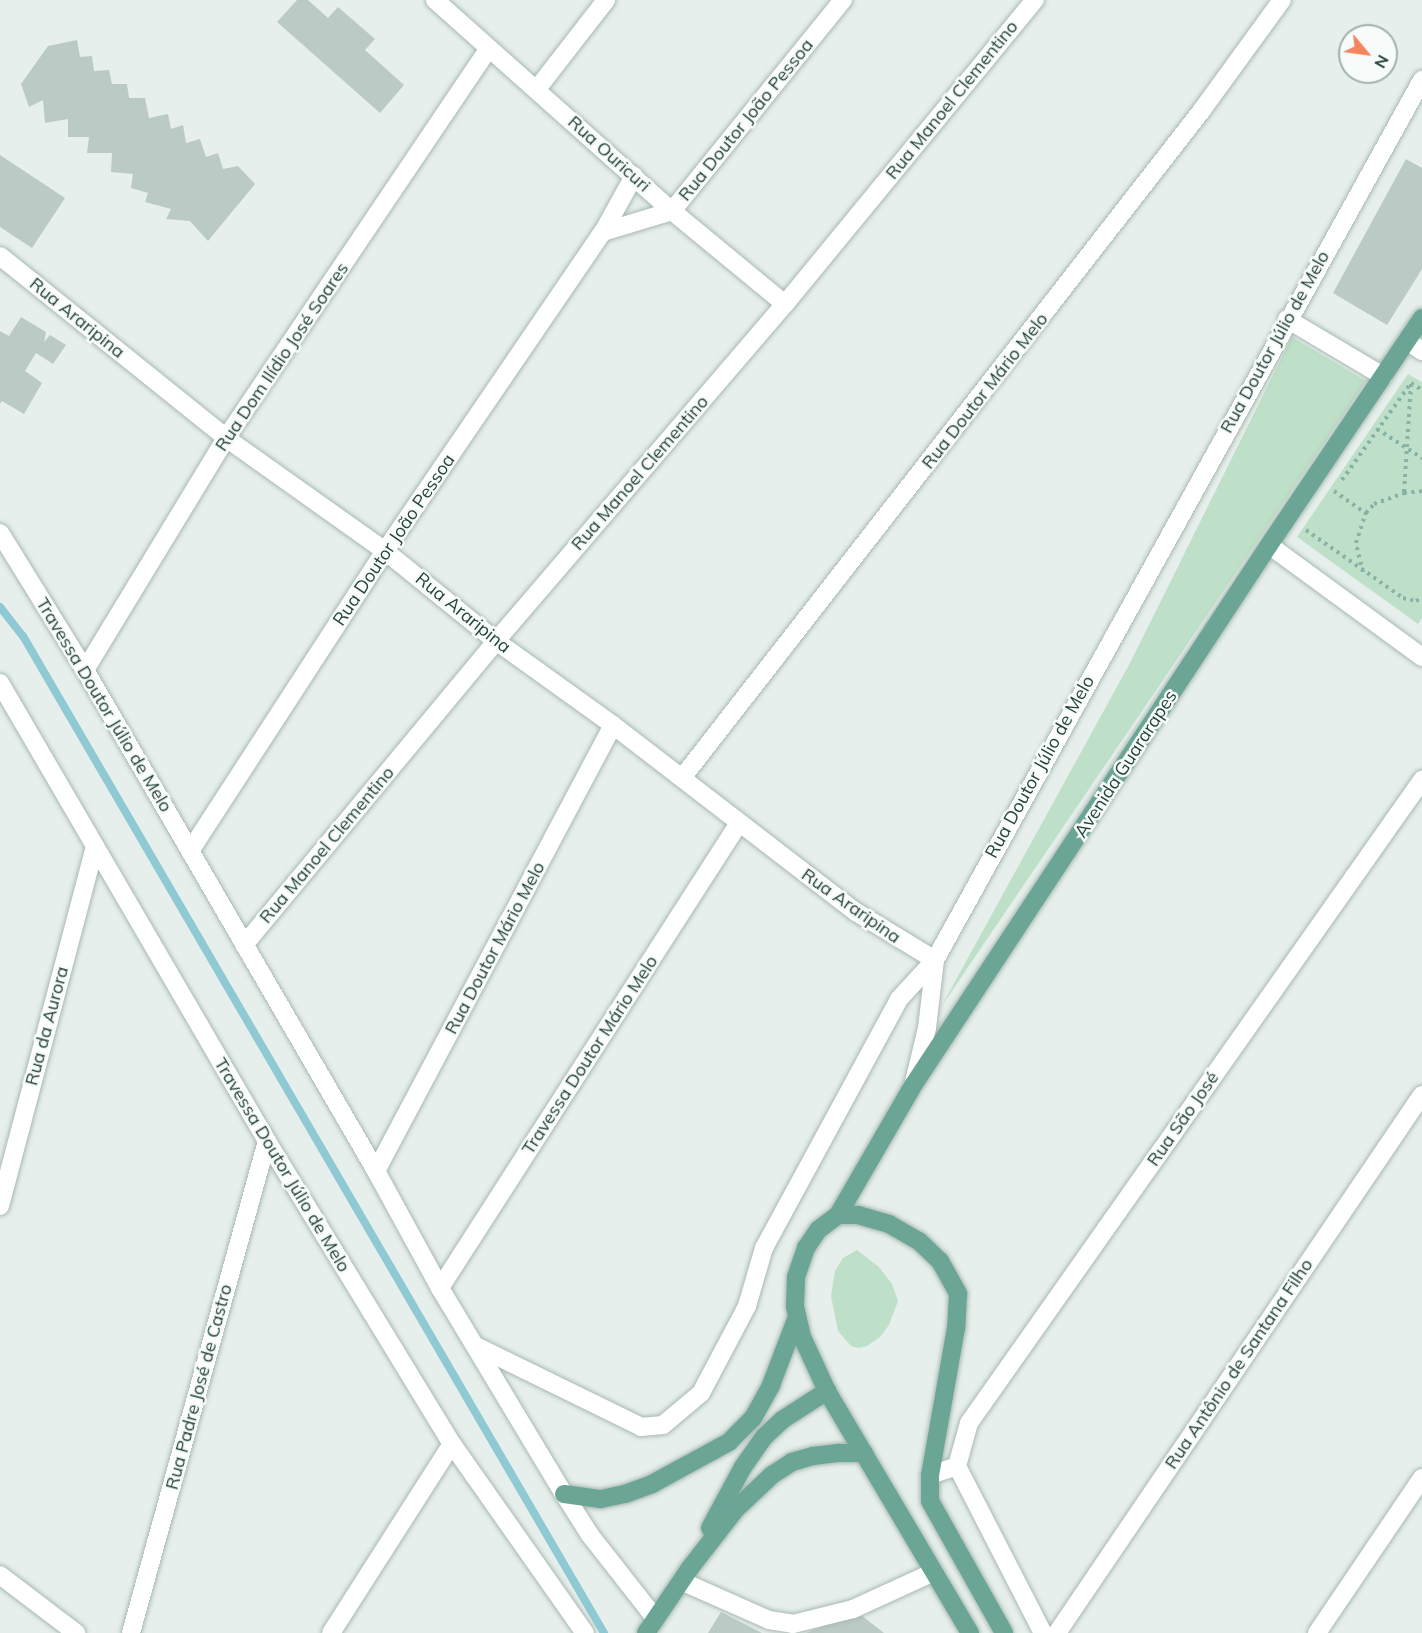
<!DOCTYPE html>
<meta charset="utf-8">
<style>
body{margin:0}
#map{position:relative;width:1422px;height:1633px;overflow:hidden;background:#e6efeb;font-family:Mulish,sans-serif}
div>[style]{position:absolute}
.green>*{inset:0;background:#bfe0c8}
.stream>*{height:8px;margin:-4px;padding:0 4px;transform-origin:4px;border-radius:4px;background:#8ec9d4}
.building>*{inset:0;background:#bbcac4}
.path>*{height:4px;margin-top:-2px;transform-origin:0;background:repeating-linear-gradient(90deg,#86b3a5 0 3px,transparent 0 7.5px)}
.roads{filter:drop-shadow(0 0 2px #a8b8b2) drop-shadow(0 0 2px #a8b8b2)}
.minor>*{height:18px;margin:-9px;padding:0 9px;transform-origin:9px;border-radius:9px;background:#fff}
.major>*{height:18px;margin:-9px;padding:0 9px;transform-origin:9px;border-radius:9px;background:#6aa596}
span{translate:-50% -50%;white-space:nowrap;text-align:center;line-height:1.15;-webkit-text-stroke:5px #f7fbf9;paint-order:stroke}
.street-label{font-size:18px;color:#24423a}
.north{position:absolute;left:1338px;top:24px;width:60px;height:60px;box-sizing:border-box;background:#f7fbf9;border:2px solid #a3b1ad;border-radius:50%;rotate:119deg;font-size:16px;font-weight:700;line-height:24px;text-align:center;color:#24423a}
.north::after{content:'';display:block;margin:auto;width:21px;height:27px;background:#f4845f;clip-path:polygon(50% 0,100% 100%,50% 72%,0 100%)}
</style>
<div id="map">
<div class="green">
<i style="clip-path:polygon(1292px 337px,1366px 381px,941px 1007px,1130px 663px)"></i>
<i style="clip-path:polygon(1408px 374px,1422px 382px,1422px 618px,1418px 624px,1297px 537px)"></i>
<i style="clip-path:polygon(857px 1250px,879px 1267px,892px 1284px,898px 1301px,889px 1325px,880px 1337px,867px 1346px,858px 1348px,851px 1346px,838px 1331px,831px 1296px,835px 1271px,843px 1258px)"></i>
</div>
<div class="stream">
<i style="left:0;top:607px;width:37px;rotate:52deg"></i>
<i style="left:23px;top:636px;width:1154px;rotate:59.77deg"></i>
</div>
<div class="building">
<i style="clip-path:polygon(297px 0,308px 0,328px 18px,338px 7px,375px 39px,365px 50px,404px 85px,380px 113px,277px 22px)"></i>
<i style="clip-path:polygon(77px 40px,80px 57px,92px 56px,94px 71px,109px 70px,112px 84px,127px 84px,129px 98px,145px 98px,149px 118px,168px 114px,171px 129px,183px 125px,186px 143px,200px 139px,206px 157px,218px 153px,223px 169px,238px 166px,255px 184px,208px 241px,190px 221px,166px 219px,171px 209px,145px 202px,148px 193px,131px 188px,133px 174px,111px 172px,112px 153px,87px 153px,89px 137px,68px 137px,68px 119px,45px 123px,43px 100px,29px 107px,21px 84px,48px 46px)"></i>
<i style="clip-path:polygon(0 155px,65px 198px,32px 248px,0 227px)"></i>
<i style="clip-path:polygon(1406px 159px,1422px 168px,1422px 269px,1387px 325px,1333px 293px)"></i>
<i style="clip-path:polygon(21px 317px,46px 332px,44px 342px,50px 335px,66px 345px,53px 364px,36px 353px,25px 371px,42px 383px,24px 414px,2px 401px,0 404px,0 331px,9px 336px)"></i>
<i style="clip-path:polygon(721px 1612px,762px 1633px,708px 1633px)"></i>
<i style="clip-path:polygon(857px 1612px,884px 1633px,806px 1633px)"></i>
</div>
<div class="path">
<i style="left:1411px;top:384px;width:109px;rotate:93.7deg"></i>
<i style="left:1404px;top:493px;width:18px;rotate:-6deg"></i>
<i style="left:1377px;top:429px;width:54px;rotate:32.8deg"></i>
<i style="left:1342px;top:480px;width:119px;rotate:-54.6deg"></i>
<i style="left:1411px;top:383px;width:13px;rotate:32deg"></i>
<i style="left:1334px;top:491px;width:39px;rotate:35deg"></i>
<i style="left:1366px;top:513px;width:12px;rotate:-48deg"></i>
<i style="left:1374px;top:504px;width:32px;rotate:-20deg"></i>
<i style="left:1306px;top:530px;width:118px;rotate:35deg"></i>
<i style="left:1403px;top:598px;width:13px;rotate:13deg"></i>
<i style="left:1416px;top:601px;width:7px;rotate:-27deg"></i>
<i style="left:1363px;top:572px;width:30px;rotate:-104deg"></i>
<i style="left:1356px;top:543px;width:32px;rotate:-72deg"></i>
</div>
<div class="roads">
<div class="minor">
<i style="left:435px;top:0;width:317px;rotate:41.7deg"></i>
<i style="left:672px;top:211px;width:146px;rotate:39.5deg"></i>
<i style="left:537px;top:89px;width:113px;rotate:-52.2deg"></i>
<i style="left:603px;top:232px;width:72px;rotate:-16.9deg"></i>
<i style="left:672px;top:211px;width:272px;rotate:-51deg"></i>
<i style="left:0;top:256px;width:290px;rotate:38.8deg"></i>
<i style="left:226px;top:438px;width:195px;rotate:35.4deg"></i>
<i style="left:385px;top:551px;width:143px;rotate:39deg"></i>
<i style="left:496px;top:641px;width:144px;rotate:35.7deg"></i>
<i style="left:613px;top:725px;width:307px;rotate:37.6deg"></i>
<i style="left:856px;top:912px;width:92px;rotate:31.3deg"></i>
<i style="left:1287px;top:319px;width:112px;rotate:30.7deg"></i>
<i style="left:1407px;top:341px;width:18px;rotate:34deg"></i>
<i style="left:0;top:533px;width:161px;rotate:58.2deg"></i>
<i style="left:85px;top:670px;width:579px;rotate:59.85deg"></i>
<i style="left:376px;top:1171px;width:133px;rotate:61.3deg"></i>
<i style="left:440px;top:1288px;width:240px;rotate:59deg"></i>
<i style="left:564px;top:1494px;width:49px;rotate:57.6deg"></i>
<i style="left:590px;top:1535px;width:105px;rotate:51.9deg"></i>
<i style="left:1269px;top:545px;width:190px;rotate:36.2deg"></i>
<i style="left:85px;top:670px;width:271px;rotate:-58.7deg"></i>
<i style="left:226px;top:438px;width:468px;rotate:-56deg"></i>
<i style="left:0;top:683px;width:530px;rotate:59.76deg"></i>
<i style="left:267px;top:1141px;width:355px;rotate:58.6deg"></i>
<i style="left:452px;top:1444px;width:231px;rotate:54.9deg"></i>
<i style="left:682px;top:778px;width:847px;rotate:-52.1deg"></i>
<i style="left:1202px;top:110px;width:136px;rotate:-54deg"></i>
<i style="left:190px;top:851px;width:358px;rotate:-57deg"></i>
<i style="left:385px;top:551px;width:386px;rotate:-55.7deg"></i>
<i style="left:603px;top:232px;width:64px;rotate:-61deg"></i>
<i style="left:244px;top:945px;width:395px;rotate:-50.3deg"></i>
<i style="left:496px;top:641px;width:444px;rotate:-49.4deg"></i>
<i style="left:785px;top:304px;width:394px;rotate:-50.6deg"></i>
<i style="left:914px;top:1082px;width:56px;rotate:-76.5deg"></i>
<i style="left:927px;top:1028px;width:68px;rotate:-83.3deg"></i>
<i style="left:376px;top:1171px;width:505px;rotate:-62.01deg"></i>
<i style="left:0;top:1206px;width:372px;rotate:-75.2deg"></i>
<i style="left:440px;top:1288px;width:553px;rotate:-57.26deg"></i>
<i style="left:476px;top:1346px;width:184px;rotate:26.1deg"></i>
<i style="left:641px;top:1427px;width:22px;rotate:-5deg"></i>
<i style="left:663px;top:1425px;width:50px;rotate:-40.1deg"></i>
<i style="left:701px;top:1393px;width:98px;rotate:-62.1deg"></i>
<i style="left:747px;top:1306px;width:60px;rotate:-73.7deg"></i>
<i style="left:764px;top:1248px;width:283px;rotate:-61.5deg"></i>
<i style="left:899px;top:999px;width:53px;rotate:-47.3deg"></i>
<i style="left:935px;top:960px;width:1006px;rotate:-61.04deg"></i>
<i style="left:957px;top:1466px;width:188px;rotate:62.8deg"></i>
<i style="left:930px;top:1475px;width:28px;rotate:-18deg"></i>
<i style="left:957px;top:1466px;width:45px;rotate:-74.4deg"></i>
<i style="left:969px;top:1423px;width:787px;rotate:-54.83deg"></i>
<i style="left:0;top:1575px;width:96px;rotate:37.3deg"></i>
<i style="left:681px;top:1581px;width:96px;rotate:23.9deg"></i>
<i style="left:769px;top:1620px;width:24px;rotate:9deg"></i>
<i style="left:793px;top:1624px;width:62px;rotate:-14deg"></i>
<i style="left:853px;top:1609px;width:89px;rotate:-24.6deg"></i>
<i style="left:131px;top:1633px;width:510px;rotate:-74.55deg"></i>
<i style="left:331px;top:1633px;width:224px;rotate:-57.4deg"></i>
<i style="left:1057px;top:1633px;width:650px;rotate:-55.85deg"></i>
<i style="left:1317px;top:1633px;width:187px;rotate:-55.9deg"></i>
</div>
<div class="major">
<i style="left:838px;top:1215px;width:151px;rotate:-59.9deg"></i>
<i style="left:914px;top:1084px;width:645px;rotate:-56.63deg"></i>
<i style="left:1269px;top:545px;width:274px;rotate:-56deg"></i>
<i style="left:564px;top:1494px;width:37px;rotate:8deg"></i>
<i style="left:601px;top:1499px;width:25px;rotate:-12deg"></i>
<i style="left:625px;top:1494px;width:29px;rotate:-20deg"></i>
<i style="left:652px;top:1484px;width:88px;rotate:-28.6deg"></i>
<i style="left:729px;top:1442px;width:34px;rotate:-45deg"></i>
<i style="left:753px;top:1418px;width:38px;rotate:-61deg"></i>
<i style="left:771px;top:1385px;width:73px;rotate:-69.1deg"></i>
<i style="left:710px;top:1528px;width:69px;rotate:-61.6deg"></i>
<i style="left:743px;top:1467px;width:37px;rotate:-55deg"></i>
<i style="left:764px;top:1437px;width:25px;rotate:-43deg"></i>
<i style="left:782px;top:1420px;width:54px;rotate:-32.8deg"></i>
<i style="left:646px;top:1633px;width:78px;rotate:-55.9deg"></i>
<i style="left:690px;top:1568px;width:75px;rotate:-52.1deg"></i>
<i style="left:736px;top:1509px;width:50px;rotate:-43.4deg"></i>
<i style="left:772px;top:1475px;width:24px;rotate:-33deg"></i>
<i style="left:792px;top:1462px;width:22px;rotate:-16deg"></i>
<i style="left:813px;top:1456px;width:26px;rotate:-7deg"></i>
<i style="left:839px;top:1453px;width:25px"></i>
<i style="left:970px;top:1633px;width:281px;rotate:-120.6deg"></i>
<i style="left:827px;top:1391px;width:60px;rotate:-114.8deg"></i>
<i style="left:802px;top:1337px;width:32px;rotate:-103deg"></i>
<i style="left:795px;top:1306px;width:29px;rotate:-88deg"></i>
<i style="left:796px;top:1277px;width:31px;rotate:-71deg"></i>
<i style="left:806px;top:1248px;width:22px;rotate:-56deg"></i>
<i style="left:818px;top:1230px;width:25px;rotate:-37deg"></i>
<i style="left:838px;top:1215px;width:20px"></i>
<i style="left:858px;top:1215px;width:32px;rotate:16deg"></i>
<i style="left:889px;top:1224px;width:34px;rotate:30deg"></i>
<i style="left:919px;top:1241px;width:29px;rotate:44deg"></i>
<i style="left:940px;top:1261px;width:38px;rotate:61deg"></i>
<i style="left:958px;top:1294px;width:34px;rotate:93deg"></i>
<i style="left:956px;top:1328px;width:149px;rotate:100deg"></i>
<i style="left:930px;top:1475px;width:26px;rotate:90deg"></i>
<i style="left:930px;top:1501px;width:151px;rotate:60.7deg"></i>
</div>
</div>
<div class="street-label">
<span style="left:952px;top:100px;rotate:-51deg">Rua Manoel Clementino</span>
<span style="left:746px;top:120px;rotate:-51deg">Rua Doutor João Pessoa</span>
<span style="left:609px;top:154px;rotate:42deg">Rua Ouricuri</span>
<span style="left:77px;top:318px;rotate:39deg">Rua Araripina</span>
<span style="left:1275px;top:342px;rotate:-61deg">Rua Doutor Júlio de Melo</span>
<span style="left:282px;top:357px;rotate:-56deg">Rua Dom Ilídio José Soares</span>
<span style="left:985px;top:391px;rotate:-52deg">Rua Doutor Mário Melo</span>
<span style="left:640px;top:473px;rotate:-49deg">Rua Manoel Clementino</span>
<span style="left:394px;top:540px;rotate:-56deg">Rua Doutor João Pessoa</span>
<span style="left:463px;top:613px;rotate:39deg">Rua Araripina</span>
<span style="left:104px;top:705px;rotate:59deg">Travessa Doutor Júlio de Melo</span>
<span style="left:1126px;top:764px;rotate:-57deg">Avenida Guararapes</span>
<span style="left:1040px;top:767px;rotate:-61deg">Rua Doutor Júlio de Melo</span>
<span style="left:327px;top:845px;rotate:-50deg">Rua Manoel Clementino</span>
<span style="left:851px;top:906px;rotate:35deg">Rua Araripina</span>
<span style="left:495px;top:948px;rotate:-62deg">Rua Doutor Mário Melo</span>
<span style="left:47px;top:1026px;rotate:-75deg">Rua da Aurora</span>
<span style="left:590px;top:1055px;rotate:-57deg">Travessa Doutor Mário Melo</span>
<span style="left:1183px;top:1119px;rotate:-55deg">Rua São José</span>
<span style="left:282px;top:1165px;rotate:59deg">Travessa Doutor Júlio de Melo</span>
<span style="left:1239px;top:1364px;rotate:-56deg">Rua Antônio de Santana Filho</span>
<span style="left:199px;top:1387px;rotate:-75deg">Rua Padre José de Castro</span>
</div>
<div class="north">N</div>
</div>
